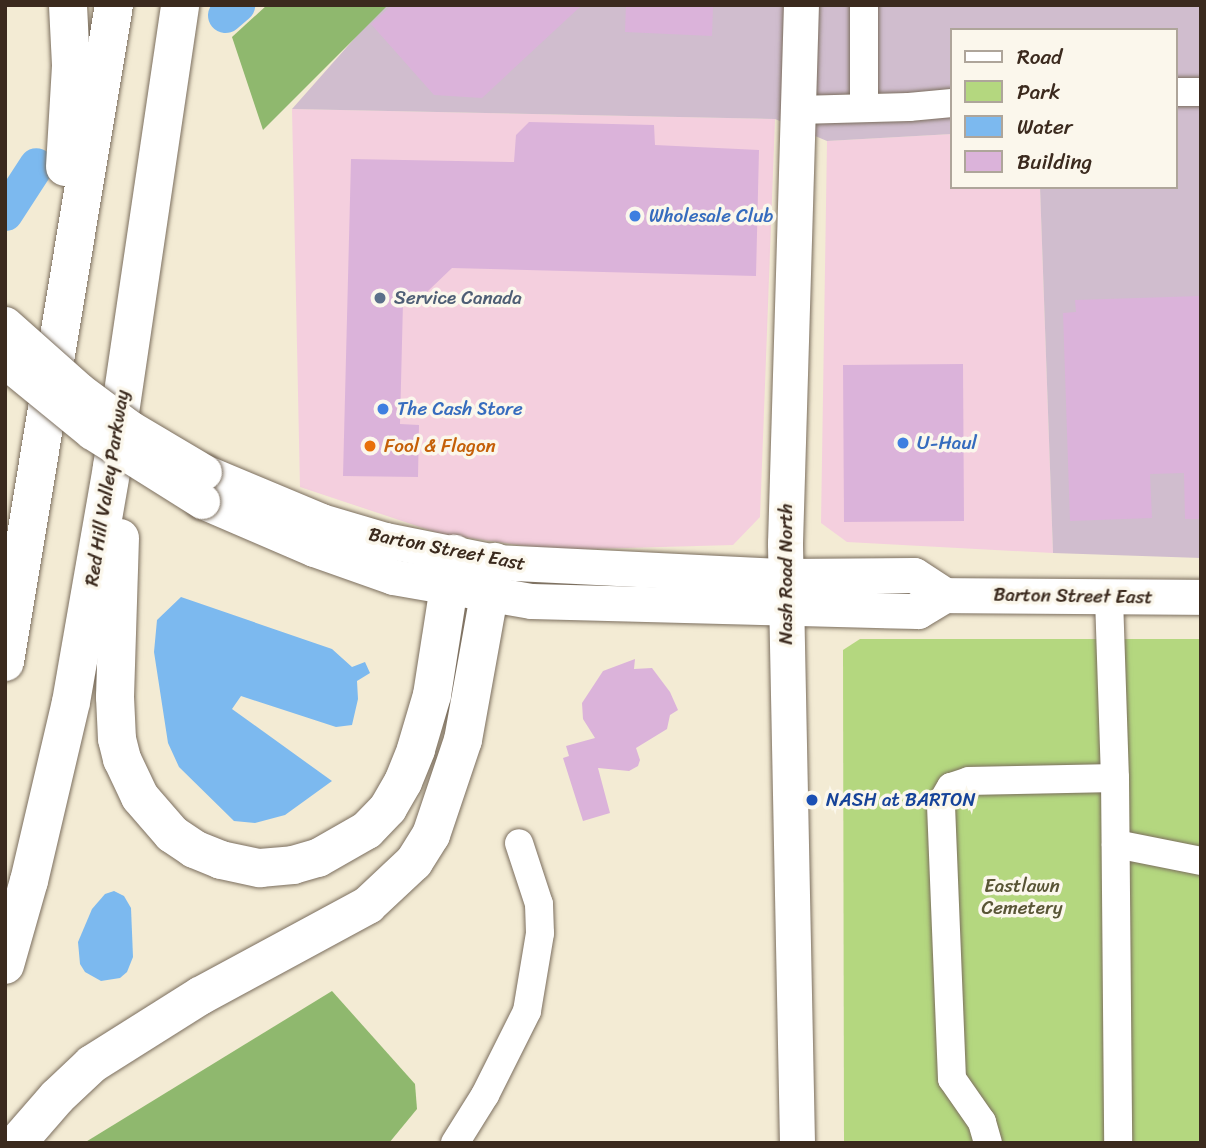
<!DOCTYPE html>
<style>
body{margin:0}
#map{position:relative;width:1206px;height:1148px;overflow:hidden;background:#f3ebd4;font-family:Sriracha,sans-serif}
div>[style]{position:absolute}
.built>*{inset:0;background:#f4cfde}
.industrial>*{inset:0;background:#d0bdce}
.green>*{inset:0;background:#b4d77f}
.forest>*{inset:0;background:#8fb86e}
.water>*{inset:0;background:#7cb9ef}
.river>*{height:35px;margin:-17.5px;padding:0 17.5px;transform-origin:17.5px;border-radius:17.5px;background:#7cb9ef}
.building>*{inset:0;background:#dbb3da}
.roads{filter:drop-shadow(0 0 2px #7b6e5e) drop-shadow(0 0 2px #7b6e5e)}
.minor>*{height:28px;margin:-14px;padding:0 14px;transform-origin:14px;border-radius:14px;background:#fff}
.major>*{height:35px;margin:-17.5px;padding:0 17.5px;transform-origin:17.5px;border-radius:17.5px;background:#fff}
.highway>*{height:38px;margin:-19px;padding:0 19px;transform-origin:19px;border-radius:19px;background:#fff}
.bridges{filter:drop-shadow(0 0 2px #7b6e5e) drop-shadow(0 0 2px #7b6e5e)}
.major-bridge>*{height:35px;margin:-17.5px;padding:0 17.5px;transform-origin:17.5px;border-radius:17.5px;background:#fff}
.dots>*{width:19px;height:19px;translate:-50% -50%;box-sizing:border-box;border:4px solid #fbf7ec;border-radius:50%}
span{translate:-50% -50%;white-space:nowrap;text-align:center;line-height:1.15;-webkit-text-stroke:7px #fbf7ec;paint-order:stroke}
.shop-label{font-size:19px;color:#366cbe}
.left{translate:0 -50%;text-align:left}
.service-label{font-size:19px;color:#4e5e75}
.food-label{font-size:19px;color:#c56008}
.street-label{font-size:19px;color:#3b2a1e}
.transit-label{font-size:19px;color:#164399}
.park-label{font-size:19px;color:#595536}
.frame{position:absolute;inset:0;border:7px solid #3b2a1e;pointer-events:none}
.legend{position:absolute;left:950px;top:28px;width:228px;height:161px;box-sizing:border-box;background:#fbf7ec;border:2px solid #aea59a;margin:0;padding:9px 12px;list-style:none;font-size:21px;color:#3b2a1e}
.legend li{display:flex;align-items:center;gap:14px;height:35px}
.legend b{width:35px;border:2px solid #aea59a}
</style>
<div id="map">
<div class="built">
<i style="clip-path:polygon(292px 109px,775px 119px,760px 517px,733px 545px,554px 550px,441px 534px,300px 487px)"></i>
<i style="clip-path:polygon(952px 134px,952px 187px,1040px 187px,1053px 553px,847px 542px,821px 523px,827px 141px)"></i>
</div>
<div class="industrial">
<i style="clip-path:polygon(384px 5px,1201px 5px,1201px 558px,1053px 553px,1040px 187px,1176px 187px,1176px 30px,952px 30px,952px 134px,827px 141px,775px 119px,292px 109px)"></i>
</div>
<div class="green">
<i style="clip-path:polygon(860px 639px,1201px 639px,1201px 1143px,844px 1143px,843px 650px)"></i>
</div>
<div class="forest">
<i style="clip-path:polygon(267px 5px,388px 5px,263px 130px,232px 37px)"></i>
<i style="clip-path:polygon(332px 991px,415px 1084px,417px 1109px,389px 1143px,84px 1143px)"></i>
</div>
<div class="water">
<i style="clip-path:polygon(181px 597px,332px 649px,352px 667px,365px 662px,370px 673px,357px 681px,358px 699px,352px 725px,336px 727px,241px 696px,232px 709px,332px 781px,285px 815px,255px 823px,234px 821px,179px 767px,168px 743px,154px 652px,157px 620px)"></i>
<i style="clip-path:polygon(114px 891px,124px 896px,131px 908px,133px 957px,127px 972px,120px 978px,101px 981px,85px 972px,80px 964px,78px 942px,92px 909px,105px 894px)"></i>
</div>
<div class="river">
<i style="left:225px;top:15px;width:16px;rotate:-40deg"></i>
<i style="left:5px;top:213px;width:57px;rotate:-57.1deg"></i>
</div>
<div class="building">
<i style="clip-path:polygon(392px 5px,582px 5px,482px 98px,434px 95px,371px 24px)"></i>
<i style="clip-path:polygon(626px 5px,713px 5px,712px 36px,625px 32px)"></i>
<i style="clip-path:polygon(529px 122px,654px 125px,655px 145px,759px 150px,756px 276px,452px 268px,428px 291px,428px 302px,403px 302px,400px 424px,419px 425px,418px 477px,343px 476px,351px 159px,514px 162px,516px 135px)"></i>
<i style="clip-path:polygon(1201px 296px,1201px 519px,1185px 519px,1184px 473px,1150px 474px,1152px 518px,1070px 521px,1063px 313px,1076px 312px,1075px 300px)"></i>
<i style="clip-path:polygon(963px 364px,964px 521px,844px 522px,843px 365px)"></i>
<i style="clip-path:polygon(635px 659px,634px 669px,652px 668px,670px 692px,678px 710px,670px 715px,667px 729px,636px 748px,640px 760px,638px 766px,629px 771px,598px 768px,610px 813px,583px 821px,563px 758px,569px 756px,566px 746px,595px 738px,583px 719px,582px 703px,603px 671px)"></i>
</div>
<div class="roads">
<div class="minor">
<i style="left:1176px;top:92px;width:25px"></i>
<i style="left:864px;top:107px;width:102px;rotate:-90deg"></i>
<i style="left:798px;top:110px;width:111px;rotate:-1.5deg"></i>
<i style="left:909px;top:107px;width:43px;rotate:-5.3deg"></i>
<i style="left:1109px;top:598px;width:180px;rotate:88.1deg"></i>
<i style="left:1115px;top:778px;width:365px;rotate:89.5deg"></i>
<i style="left:1116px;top:844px;width:87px;rotate:11.3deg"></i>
<i style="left:455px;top:1143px;width:57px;rotate:-58deg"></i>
<i style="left:485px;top:1095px;width:94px;rotate:-63.4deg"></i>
<i style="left:527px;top:1011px;width:79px;rotate:-80.5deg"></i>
<i style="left:540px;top:933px;width:29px;rotate:-92deg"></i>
<i style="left:539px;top:904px;width:64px;rotate:-108.2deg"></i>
<i style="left:988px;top:1143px;width:22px;rotate:-106deg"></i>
<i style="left:982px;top:1122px;width:52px;rotate:-124.9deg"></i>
<i style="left:952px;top:1079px;width:275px;rotate:-92.3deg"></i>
<i style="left:941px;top:804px;width:20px;rotate:-60deg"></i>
<i style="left:951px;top:787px;width:19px;rotate:-18deg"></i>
<i style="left:969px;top:781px;width:146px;rotate:-1.2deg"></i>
</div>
<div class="major">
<i style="left:204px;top:472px;width:127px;rotate:22.7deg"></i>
<i style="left:321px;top:521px;width:67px;rotate:16.5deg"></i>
<i style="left:385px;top:540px;width:112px;rotate:11.3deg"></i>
<i style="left:495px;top:562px;width:290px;rotate:2.8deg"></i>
<i style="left:785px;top:576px;width:129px;rotate:-0.4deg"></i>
<i style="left:914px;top:575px;width:37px;rotate:33deg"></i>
<i style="left:202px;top:501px;width:122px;rotate:23.2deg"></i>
<i style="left:314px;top:549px;width:84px;rotate:19.5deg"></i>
<i style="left:393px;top:577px;width:140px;rotate:9.9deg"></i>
<i style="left:531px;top:601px;width:387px;rotate:1.5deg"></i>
<i style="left:918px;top:611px;width:31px;rotate:-31deg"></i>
<i style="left:945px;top:595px;width:256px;rotate:0.4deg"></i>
<i style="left:797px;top:1143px;width:600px;rotate:-91.15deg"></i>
<i style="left:785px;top:543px;width:538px;rotate:-88.3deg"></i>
</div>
<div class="highway">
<i style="left:65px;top:167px;width:102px;rotate:-86.6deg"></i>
<i style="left:71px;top:65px;width:60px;rotate:-92.9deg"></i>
<i style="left:120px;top:538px;width:159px;rotate:91.8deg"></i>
<i style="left:115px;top:697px;width:42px;rotate:87.3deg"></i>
<i style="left:117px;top:739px;width:21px;rotate:76deg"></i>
<i style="left:122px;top:759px;width:42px;rotate:64.7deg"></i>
<i style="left:140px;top:797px;width:49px;rotate:49.1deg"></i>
<i style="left:172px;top:834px;width:27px;rotate:34deg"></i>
<i style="left:194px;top:849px;width:29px;rotate:22deg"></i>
<i style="left:221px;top:860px;width:40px;rotate:12deg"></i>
<i style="left:260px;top:868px;width:33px;rotate:-5deg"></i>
<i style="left:293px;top:865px;width:26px;rotate:-16deg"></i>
<i style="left:318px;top:858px;width:56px;rotate:-29.7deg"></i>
<i style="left:367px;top:830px;width:30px;rotate:-46deg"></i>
<i style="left:388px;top:808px;width:30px;rotate:-60deg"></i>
<i style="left:403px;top:782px;width:35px;rotate:-68deg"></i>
<i style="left:416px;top:749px;width:56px;rotate:-73.5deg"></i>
<i style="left:432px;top:695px;width:143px;rotate:-81.1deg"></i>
<i style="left:5px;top:662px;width:666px;rotate:-80.58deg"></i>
<i style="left:5px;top:965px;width:87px;rotate:-74.1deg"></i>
<i style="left:29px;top:881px;width:184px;rotate:-76.8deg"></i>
<i style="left:71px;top:702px;width:239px;rotate:-80.1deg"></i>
<i style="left:112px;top:467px;width:467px;rotate:-81.6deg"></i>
<i style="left:17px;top:1143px;width:61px;rotate:-49deg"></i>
<i style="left:57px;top:1097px;width:48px;rotate:-43.3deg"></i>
<i style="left:92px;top:1064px;width:128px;rotate:-32.2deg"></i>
<i style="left:200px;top:996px;width:191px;rotate:-28.4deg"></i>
<i style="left:368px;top:905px;width:63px;rotate:-43.1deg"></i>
<i style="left:414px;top:862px;width:32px;rotate:-58deg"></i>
<i style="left:431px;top:835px;width:100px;rotate:-71.4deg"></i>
<i style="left:463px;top:740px;width:181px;rotate:-79.8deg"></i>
</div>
</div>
<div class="bridges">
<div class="major-bridge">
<i style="left:5px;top:324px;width:99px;rotate:41.7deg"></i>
<i style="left:79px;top:390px;width:64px;rotate:36.7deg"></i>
<i style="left:130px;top:428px;width:86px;rotate:30.7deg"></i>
<i style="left:5px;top:361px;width:112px;rotate:39.2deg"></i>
<i style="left:92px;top:432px;width:130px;rotate:32.1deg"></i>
</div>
</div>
<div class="dots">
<i style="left:635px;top:216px;background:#3f7fe0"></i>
<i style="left:380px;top:298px;background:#5c6f8a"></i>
<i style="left:383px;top:409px;background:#3f7fe0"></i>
<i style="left:903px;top:443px;background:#3f7fe0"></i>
<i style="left:370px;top:446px;background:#e8710a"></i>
<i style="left:812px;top:800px;background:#1a4fb4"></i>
</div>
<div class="shop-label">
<span class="left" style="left:649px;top:216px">Wholesale Club</span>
<span class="left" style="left:397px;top:409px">The Cash Store</span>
<span class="left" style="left:917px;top:443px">U-Haul</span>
</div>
<div class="service-label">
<span class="left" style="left:394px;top:298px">Service Canada</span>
</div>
<div class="food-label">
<span class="left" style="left:384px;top:446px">Fool &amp; Flagon</span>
</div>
<div class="street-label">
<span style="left:107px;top:488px;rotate:-81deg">Red Hill Valley Parkway</span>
<span style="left:447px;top:549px;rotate:11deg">Barton Street East</span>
<span style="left:786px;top:574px;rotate:-90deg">Nash Road North</span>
<span style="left:1073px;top:596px;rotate:1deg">Barton Street East</span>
</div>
<div class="transit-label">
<span class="left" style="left:826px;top:800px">NASH at BARTON</span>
</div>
<div class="park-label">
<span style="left:1022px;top:897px">Eastlawn<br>Cemetery</span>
</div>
<div class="frame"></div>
<ul class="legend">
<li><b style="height:9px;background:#fff"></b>Road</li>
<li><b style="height:19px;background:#b4d77f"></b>Park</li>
<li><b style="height:19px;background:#7cb9ef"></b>Water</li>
<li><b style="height:19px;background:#dbb3da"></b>Building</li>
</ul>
</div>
